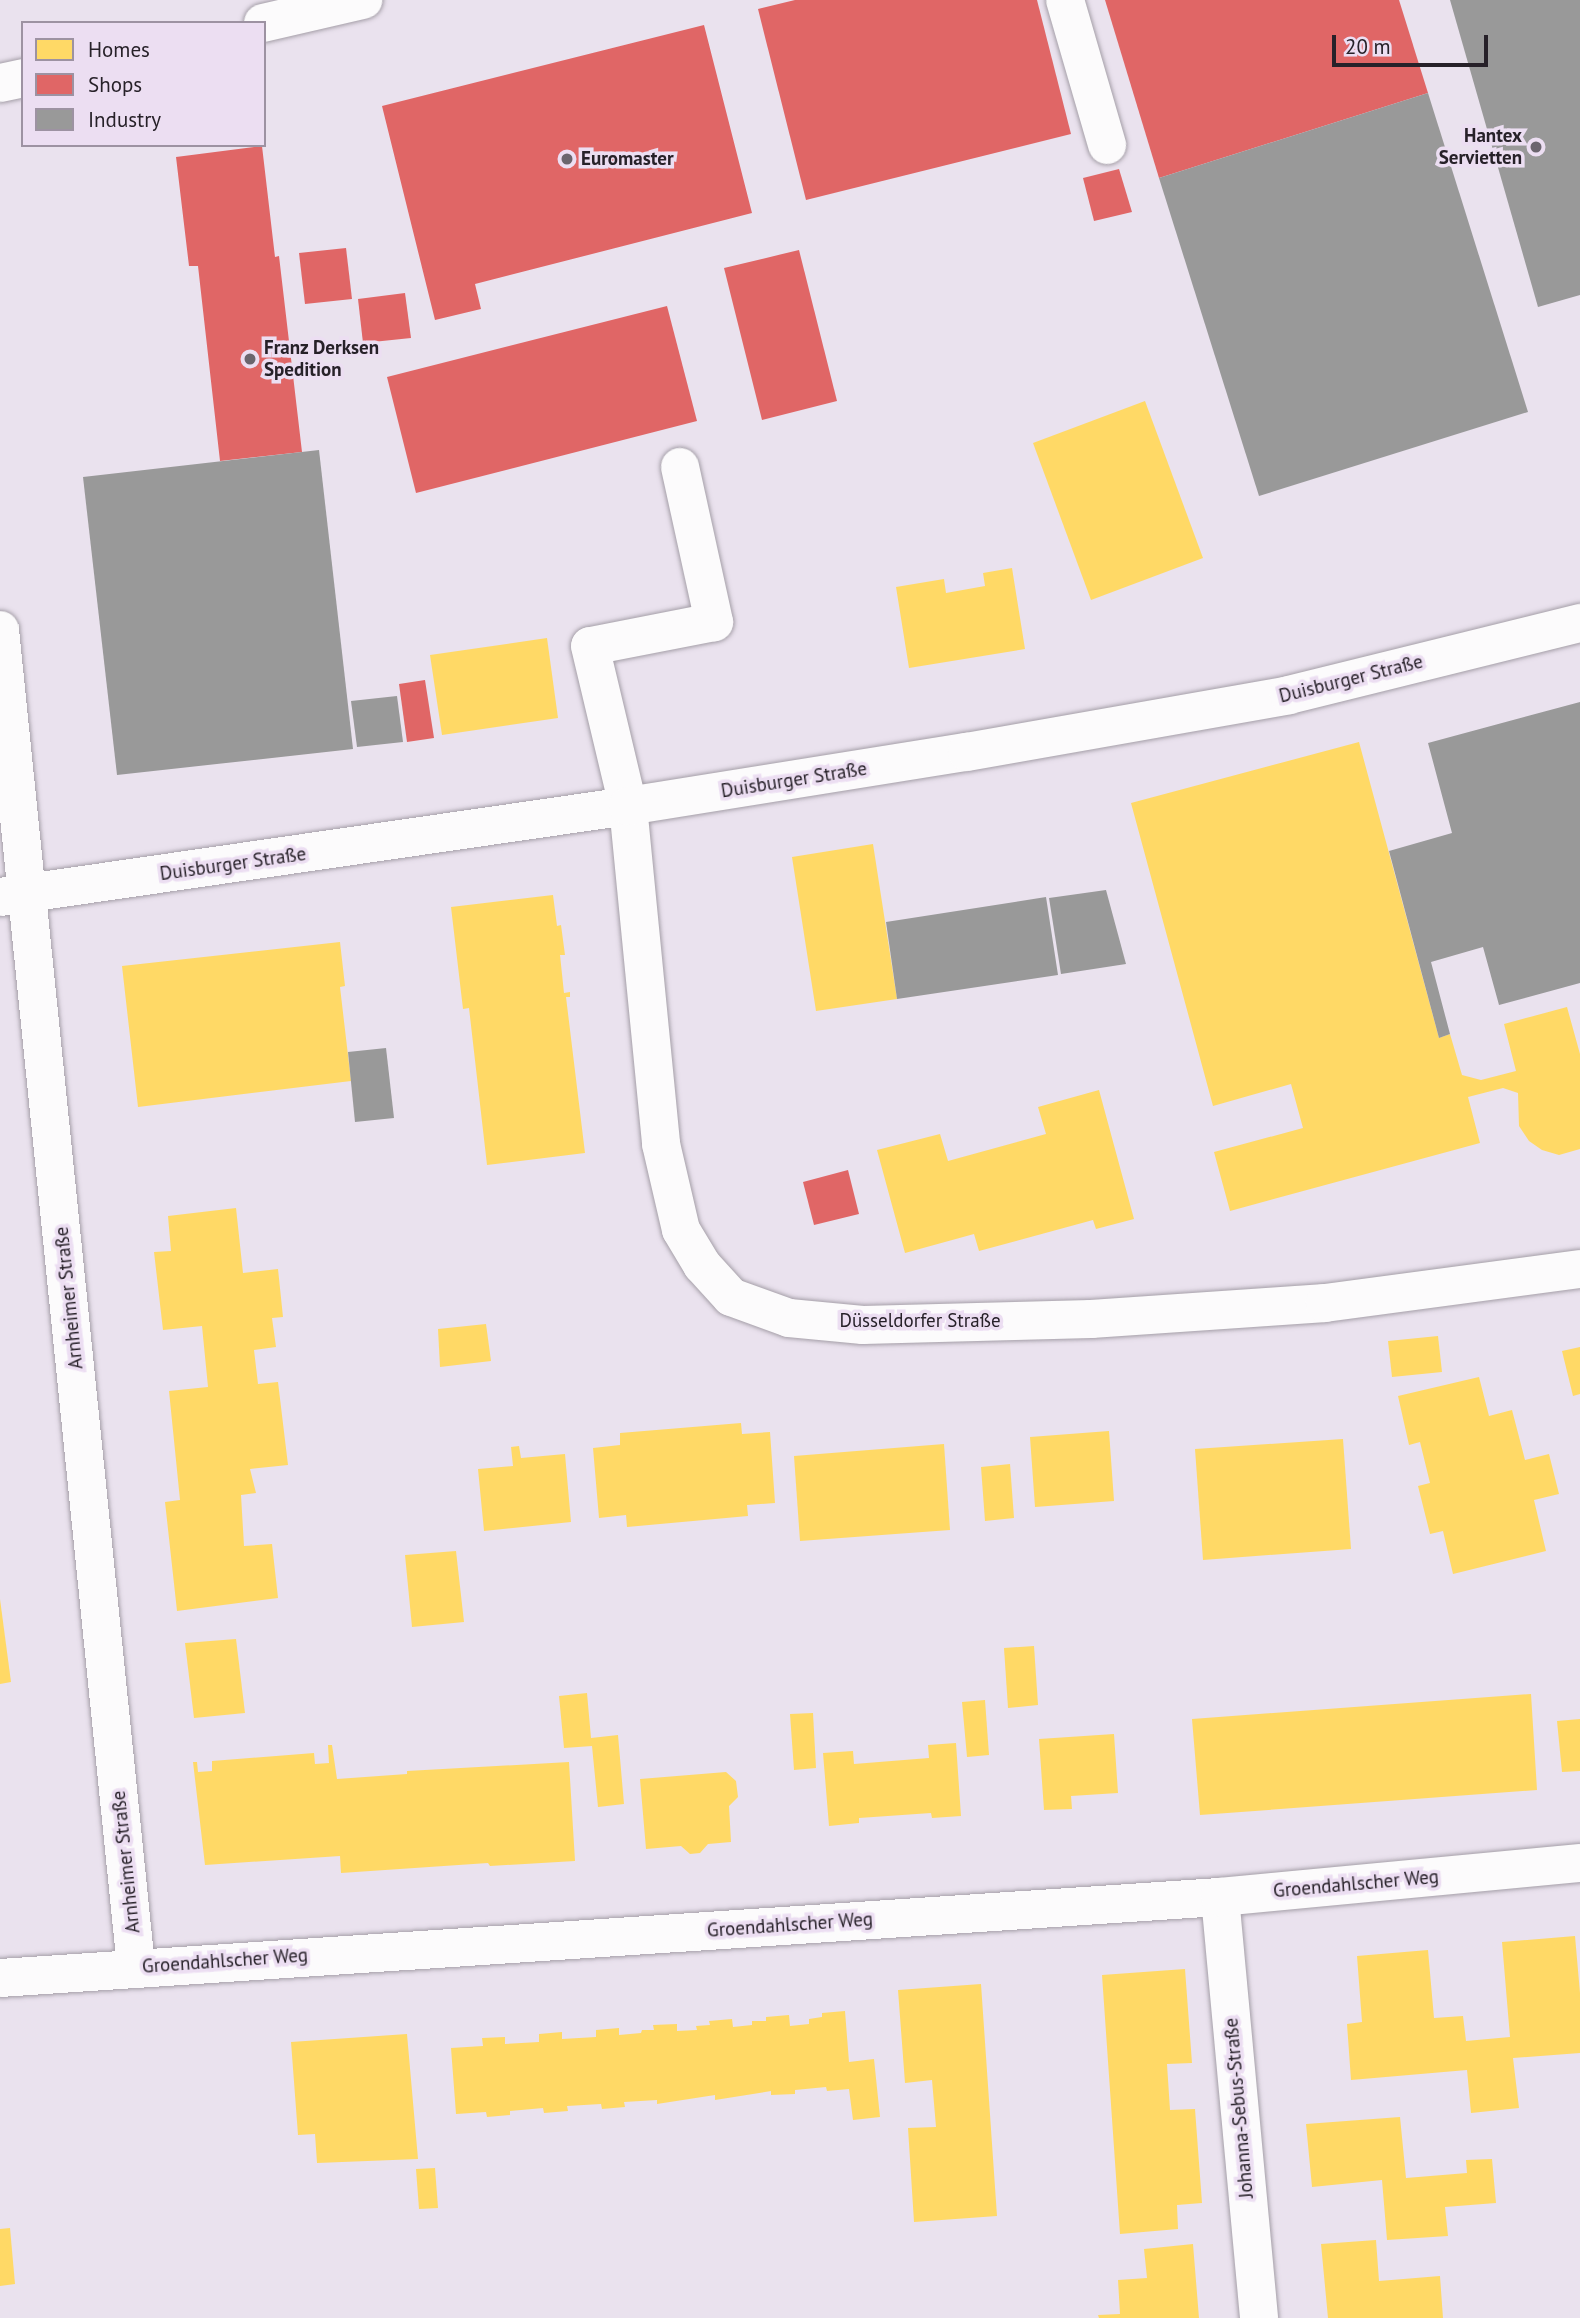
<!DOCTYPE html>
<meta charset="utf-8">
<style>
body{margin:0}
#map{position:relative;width:1580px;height:2318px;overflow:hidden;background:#eae2ee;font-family:"PT Sans",sans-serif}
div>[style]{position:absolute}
.homes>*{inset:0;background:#ffd966}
.shops>*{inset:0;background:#e06666}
.industry>*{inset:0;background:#999}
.roads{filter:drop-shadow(0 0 2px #a59fa8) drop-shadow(0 0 2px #a59fa8)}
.minor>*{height:38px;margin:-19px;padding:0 19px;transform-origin:19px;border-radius:19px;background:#fcfbfc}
.dots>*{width:19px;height:19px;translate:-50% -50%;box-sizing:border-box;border:4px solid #ecdef2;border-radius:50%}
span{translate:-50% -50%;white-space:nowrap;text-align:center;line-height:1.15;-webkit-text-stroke:7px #ecdef2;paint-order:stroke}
.poi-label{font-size:19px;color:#272129;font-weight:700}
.right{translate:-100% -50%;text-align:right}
.left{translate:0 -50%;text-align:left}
.street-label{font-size:19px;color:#272129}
.legend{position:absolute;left:21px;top:21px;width:245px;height:126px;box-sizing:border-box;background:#ecdef2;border:2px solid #9d92a2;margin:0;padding:9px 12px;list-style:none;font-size:21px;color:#272129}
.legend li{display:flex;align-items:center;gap:14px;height:35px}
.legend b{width:35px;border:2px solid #9d92a2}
.scale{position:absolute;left:1332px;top:35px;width:156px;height:32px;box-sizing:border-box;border:4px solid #272129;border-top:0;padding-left:9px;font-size:21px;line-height:24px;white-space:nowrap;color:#272129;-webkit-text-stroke:5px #ecdef2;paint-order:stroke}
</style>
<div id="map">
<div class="homes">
<i style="clip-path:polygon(1145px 401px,1203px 558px,1091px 600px,1033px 443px)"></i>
<i style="clip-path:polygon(1012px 568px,1025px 649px,909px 668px,896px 587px,944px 579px,946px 593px,985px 586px,983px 573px)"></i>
<i style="clip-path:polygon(547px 638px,558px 718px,442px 735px,430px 655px)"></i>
<i style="clip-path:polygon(1359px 742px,1439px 1038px,1450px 1034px,1462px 1075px,1481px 1080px,1516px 1071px,1504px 1024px,1567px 1007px,1580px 1054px,1580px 1149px,1559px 1155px,1542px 1150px,1529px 1141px,1519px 1126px,1518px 1093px,1503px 1088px,1468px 1097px,1480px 1143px,1230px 1211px,1214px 1152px,1303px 1128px,1291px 1084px,1213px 1106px,1131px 803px)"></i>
<i style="clip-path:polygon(873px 844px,897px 999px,816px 1011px,792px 857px)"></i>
<i style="clip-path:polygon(553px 895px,557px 926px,561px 925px,565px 955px,560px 955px,564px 993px,570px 992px,570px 997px,566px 997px,585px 1153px,487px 1165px,469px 1008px,463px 1009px,451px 907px)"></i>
<i style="clip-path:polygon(340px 942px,345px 986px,340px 987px,351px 1081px,138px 1107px,122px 966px)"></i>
<i style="clip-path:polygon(1099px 1090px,1134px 1219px,1096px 1229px,1093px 1220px,979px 1251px,974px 1234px,905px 1253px,877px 1150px,940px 1134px,948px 1161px,1046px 1134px,1038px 1107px)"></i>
<i style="clip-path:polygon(236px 1208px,243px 1273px,278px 1269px,283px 1317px,272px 1318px,276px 1347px,254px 1350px,258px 1384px,278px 1382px,288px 1465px,250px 1469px,256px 1493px,241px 1495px,244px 1546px,272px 1544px,278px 1598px,177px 1611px,165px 1502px,180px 1500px,169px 1391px,208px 1387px,202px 1326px,163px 1330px,154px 1252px,171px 1251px,168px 1216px)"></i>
<i style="clip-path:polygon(486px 1324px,491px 1361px,440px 1367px,438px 1329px)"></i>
<i style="clip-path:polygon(1438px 1336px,1442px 1372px,1392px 1377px,1388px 1341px)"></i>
<i style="clip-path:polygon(1580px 1347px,1580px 1394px,1573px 1396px,1562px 1351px)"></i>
<i style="clip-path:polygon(1479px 1377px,1489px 1416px,1512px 1410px,1525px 1460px,1549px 1454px,1559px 1494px,1534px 1500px,1546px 1551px,1453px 1574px,1443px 1531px,1430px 1534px,1418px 1486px,1430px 1483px,1420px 1442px,1409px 1445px,1398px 1396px)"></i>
<i style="clip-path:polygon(741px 1423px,742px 1434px,770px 1432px,775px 1503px,747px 1505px,748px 1516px,627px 1527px,626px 1515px,599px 1518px,593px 1448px,620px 1445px,620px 1433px)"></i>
<i style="clip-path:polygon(1109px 1431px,1114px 1501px,1035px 1507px,1030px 1437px)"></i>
<i style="clip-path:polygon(1343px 1439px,1351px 1549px,1203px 1560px,1195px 1449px)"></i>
<i style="clip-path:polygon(944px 1444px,950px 1530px,800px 1541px,794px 1456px)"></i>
<i style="clip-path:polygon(519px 1446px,521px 1458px,565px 1454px,571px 1522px,484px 1531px,478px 1469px,513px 1466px,511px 1447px)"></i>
<i style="clip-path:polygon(1010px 1464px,1014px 1518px,985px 1521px,981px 1467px)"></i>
<i style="clip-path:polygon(456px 1551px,464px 1622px,412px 1627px,405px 1555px)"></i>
<i style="clip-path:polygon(0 1599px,11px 1682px,0 1684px)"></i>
<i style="clip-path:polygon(236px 1639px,245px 1713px,194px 1718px,185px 1643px)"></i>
<i style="clip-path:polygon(1034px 1646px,1038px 1705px,1008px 1708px,1004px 1648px)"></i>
<i style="clip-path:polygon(587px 1693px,591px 1738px,618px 1735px,624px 1804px,598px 1807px,592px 1746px,564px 1748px,559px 1696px)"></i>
<i style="clip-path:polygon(1531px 1694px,1537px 1790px,1200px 1815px,1192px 1719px)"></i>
<i style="clip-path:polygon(985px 1700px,989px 1755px,967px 1757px,962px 1702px)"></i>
<i style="clip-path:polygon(813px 1713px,816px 1768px,794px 1770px,790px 1714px)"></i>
<i style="clip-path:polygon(1580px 1719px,1580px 1771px,1562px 1772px,1557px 1721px)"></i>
<i style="clip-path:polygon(1114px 1734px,1118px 1793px,1071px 1796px,1072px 1809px,1044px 1810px,1039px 1739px)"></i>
<i style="clip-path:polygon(956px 1743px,961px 1816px,932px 1818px,931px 1813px,859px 1818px,859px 1823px,829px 1826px,823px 1753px,853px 1751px,854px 1764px,929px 1758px,928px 1745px)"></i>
<i style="clip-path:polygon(328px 1745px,332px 1745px,337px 1779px,407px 1774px,407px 1771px,569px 1762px,575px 1861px,490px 1866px,488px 1863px,341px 1873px,340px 1856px,205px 1865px,193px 1762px,197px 1762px,198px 1772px,212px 1771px,212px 1761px,314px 1753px,315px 1764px,329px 1763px)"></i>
<i style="clip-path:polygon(726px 1772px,736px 1781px,738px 1797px,729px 1806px,731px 1842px,708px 1844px,700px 1853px,690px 1854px,681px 1846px,646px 1849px,640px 1779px)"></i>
<i style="clip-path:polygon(1575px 1936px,1580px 1993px,1580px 2053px,1513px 2058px,1519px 2108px,1471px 2113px,1467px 2070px,1351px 2080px,1347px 2024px,1362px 2022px,1357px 1956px,1428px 1950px,1434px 2018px,1463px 2016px,1466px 2041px,1510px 2037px,1502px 1942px)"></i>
<i style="clip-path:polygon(1185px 1969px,1192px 2063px,1167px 2064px,1170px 2110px,1195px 2109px,1202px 2203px,1177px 2205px,1178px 2229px,1120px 2234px,1102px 1975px)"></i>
<i style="clip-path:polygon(981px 1984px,997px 2216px,914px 2222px,908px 2128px,936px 2127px,932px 2080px,905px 2083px,898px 1990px)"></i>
<i style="clip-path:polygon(845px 2011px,849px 2062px,874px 2059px,880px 2117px,853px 2120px,849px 2089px,827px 2091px,826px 2087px,795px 2090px,795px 2094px,771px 2095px,771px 2091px,715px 2100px,715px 2095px,657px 2104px,657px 2100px,624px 2102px,625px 2107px,602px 2109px,601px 2104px,567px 2106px,568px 2111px,544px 2113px,543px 2108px,510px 2111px,510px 2115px,487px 2117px,486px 2112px,456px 2114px,451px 2048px,483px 2046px,482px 2038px,505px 2037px,505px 2044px,539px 2042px,539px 2034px,562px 2032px,562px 2039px,596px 2037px,596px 2030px,619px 2028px,619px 2035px,641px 2033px,642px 2030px,654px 2030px,653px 2025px,677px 2024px,677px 2031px,697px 2030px,696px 2026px,710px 2025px,709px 2021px,732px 2019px,733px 2027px,752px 2025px,752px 2021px,766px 2021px,766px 2017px,789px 2015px,790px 2026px,809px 2024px,809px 2019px,822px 2017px,822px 2013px)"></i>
<i style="clip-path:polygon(407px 2034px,418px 2159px,317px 2163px,315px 2134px,298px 2135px,291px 2042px)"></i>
<i style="clip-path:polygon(1400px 2117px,1406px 2178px,1467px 2173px,1466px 2160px,1492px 2159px,1496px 2203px,1445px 2207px,1448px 2236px,1387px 2240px,1382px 2180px,1312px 2187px,1306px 2124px)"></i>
<i style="clip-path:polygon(435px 2168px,438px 2208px,419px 2209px,416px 2169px)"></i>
<i style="clip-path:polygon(10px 2228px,15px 2284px,0 2286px,0 2229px)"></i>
<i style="clip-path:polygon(1376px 2240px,1379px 2281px,1440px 2276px,1443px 2318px,1328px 2318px,1321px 2244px)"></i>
<i style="clip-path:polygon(1193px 2244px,1199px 2318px,1099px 2318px,1098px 2315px,1120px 2314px,1118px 2280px,1147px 2278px,1144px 2249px)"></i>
</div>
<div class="shops">
<i style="clip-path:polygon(795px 0,1037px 0,1071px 134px,806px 200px,758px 9px)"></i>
<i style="clip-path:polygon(1105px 0,1399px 0,1428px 93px,1159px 178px)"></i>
<i style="clip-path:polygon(704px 25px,752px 213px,475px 284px,481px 309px,435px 320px,382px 106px)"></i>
<i style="clip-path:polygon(262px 146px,275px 257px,279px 256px,302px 452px,220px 461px,198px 266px,189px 266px,176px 157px)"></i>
<i style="clip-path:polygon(1119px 169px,1132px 212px,1094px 221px,1083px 178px)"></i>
<i style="clip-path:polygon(346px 248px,352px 299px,305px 304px,299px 253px)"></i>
<i style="clip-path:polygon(799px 250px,837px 401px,762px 420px,724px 268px)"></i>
<i style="clip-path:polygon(405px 293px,411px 338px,363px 343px,358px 299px)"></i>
<i style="clip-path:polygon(667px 306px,697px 421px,416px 493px,387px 377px)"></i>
<i style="clip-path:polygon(425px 680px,434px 738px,407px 742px,399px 684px)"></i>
<i style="clip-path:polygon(848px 1170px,859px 1214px,814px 1225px,803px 1182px)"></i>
</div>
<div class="industry">
<i style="clip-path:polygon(1450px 0,1580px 0,1580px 295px,1538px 307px)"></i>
<i style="clip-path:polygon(1428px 93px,1528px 412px,1259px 496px,1159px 178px)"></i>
<i style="clip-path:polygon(319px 450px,353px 749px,117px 775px,83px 477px)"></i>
<i style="clip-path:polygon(397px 696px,403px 742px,357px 747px,351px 701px)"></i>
<i style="clip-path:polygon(1580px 702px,1580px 983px,1499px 1005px,1483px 947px,1431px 962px,1450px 1034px,1439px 1038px,1389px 851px,1452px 833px,1428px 743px)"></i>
<i style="clip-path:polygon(1106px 890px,1126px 964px,1061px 974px,1049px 898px)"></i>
<i style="clip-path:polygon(1046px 897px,1058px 975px,897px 999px,886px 922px)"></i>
<i style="clip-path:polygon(386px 1048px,394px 1118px,355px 1122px,348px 1052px)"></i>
</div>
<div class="roads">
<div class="minor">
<i style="left:1065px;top:0;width:151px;rotate:73.8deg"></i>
<i style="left:263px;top:23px;width:103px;rotate:-13deg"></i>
<i style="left:0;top:83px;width:24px;rotate:-12deg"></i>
<i style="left:680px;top:467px;width:159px;rotate:77.6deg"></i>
<i style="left:714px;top:622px;width:126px;rotate:169deg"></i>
<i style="left:590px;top:646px;width:164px;rotate:76.6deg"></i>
<i style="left:628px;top:806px;width:340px;rotate:84.4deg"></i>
<i style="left:661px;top:1144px;width:88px;rotate:76.9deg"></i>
<i style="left:681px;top:1230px;width:41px;rotate:59deg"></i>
<i style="left:702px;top:1265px;width:43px;rotate:47.8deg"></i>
<i style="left:731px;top:1297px;width:62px;rotate:19.9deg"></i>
<i style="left:789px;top:1318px;width:74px;rotate:5.4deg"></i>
<i style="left:863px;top:1325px;width:228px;rotate:-1.5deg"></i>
<i style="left:1091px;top:1319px;width:235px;rotate:-3.9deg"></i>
<i style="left:1325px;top:1303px;width:257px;rotate:-7.6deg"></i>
<i style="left:0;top:630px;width:1344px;rotate:84.19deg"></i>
<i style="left:0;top:897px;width:635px;rotate:-8.25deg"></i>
<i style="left:628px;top:806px;width:343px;rotate:-9.1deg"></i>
<i style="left:967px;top:752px;width:327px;rotate:-10deg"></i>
<i style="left:1289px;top:695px;width:300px;rotate:-13.9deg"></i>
<i style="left:1220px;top:1897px;width:423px;rotate:84.7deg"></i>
<i style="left:0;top:1978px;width:1223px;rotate:-3.8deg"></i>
<i style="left:1220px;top:1897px;width:362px;rotate:-5.4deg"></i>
</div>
</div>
<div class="dots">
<i style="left:1536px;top:147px;background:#6b656e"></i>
<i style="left:567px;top:159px;background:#6b656e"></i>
<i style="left:250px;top:359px;background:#6b656e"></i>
</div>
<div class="poi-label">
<span class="right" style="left:1522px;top:147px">Hantex<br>Servietten</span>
<span class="left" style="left:581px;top:159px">Euromaster</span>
<span class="left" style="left:264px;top:359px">Franz Derksen<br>Spedition</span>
</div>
<div class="street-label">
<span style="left:1351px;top:679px;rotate:-14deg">Duisburger Straße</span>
<span style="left:794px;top:780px;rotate:-9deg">Duisburger Straße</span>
<span style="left:233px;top:864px;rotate:-8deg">Duisburger Straße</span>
<span style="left:69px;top:1298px;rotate:-96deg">Arnheimer Straße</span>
<span style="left:920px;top:1321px">Düsseldorfer Straße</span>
<span style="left:126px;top:1862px;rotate:-96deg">Arnheimer Straße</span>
<span style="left:1356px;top:1884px;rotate:-5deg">Groendahlscher Weg</span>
<span style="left:790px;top:1925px;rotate:-4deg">Groendahlscher Weg</span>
<span style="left:225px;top:1961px;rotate:-4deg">Groendahlscher Weg</span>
<span style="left:1239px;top:2108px;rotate:-95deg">Johanna-Sebus-Straße</span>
</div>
<ul class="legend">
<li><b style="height:19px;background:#ffd966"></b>Homes</li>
<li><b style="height:19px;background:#e06666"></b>Shops</li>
<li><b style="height:19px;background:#999"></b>Industry</li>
</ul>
<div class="scale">20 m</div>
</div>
